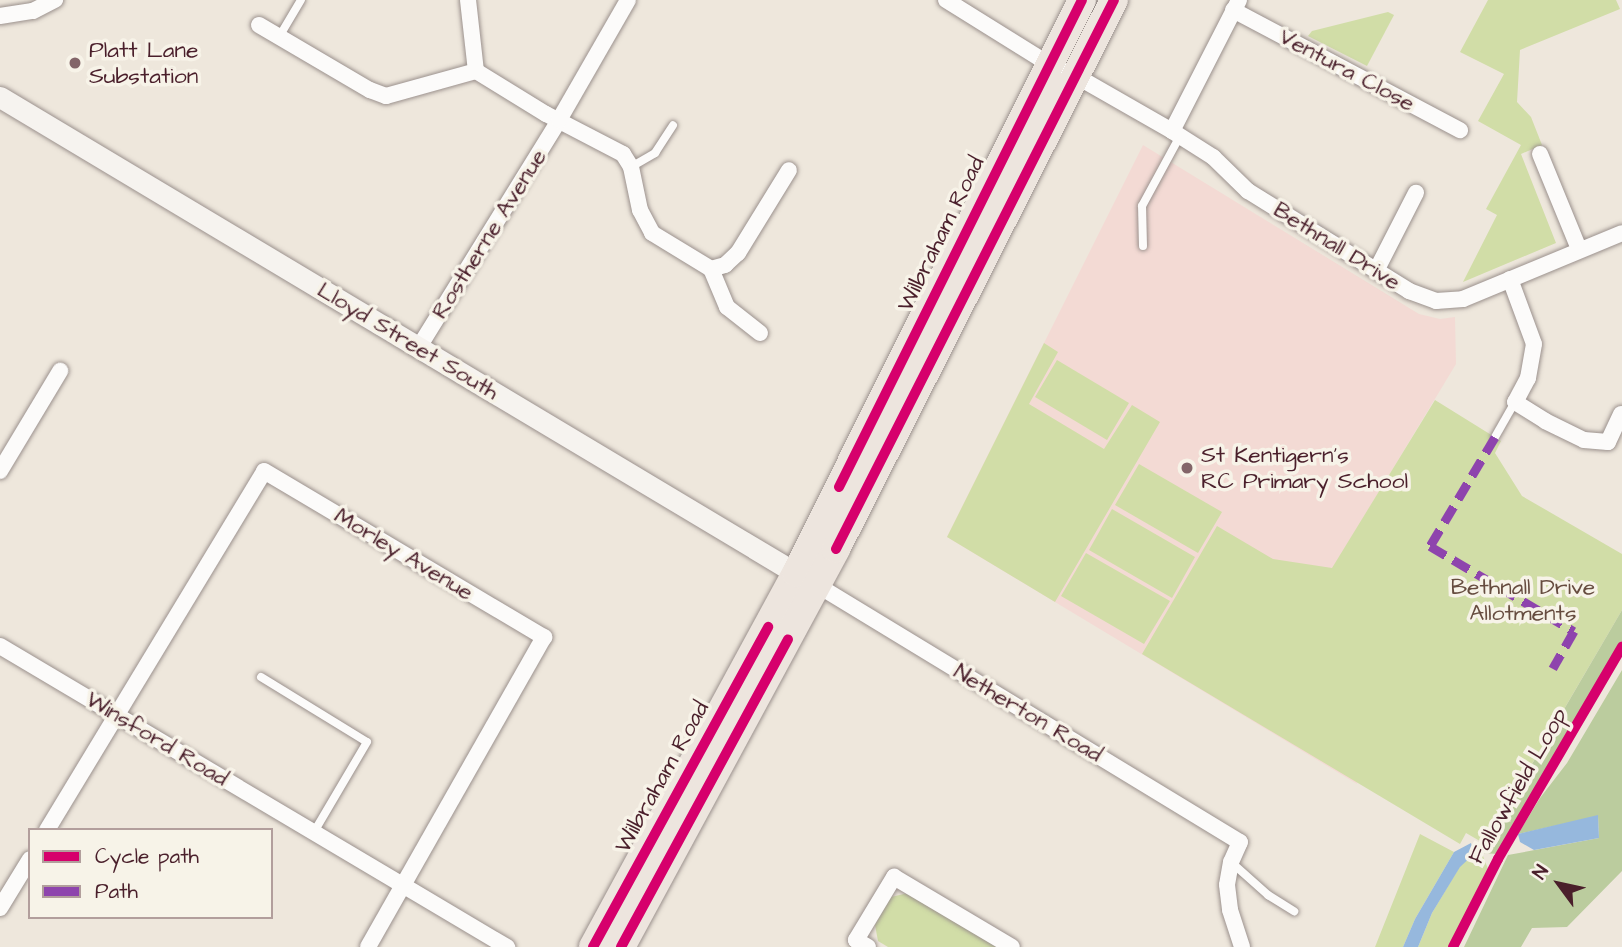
<!DOCTYPE html>
<style>
body{margin:0}
#map{position:relative;width:1622px;height:947px;overflow:hidden;background:#eee7dc;font-family:"Architects Daughter",sans-serif}
div>[style]{position:absolute}
.built>*{inset:0;background:#f3dad4}
.green>*{inset:0;background:#d1dda7}
.forest>*{inset:0;background:#bbcc9e}
.water>*{inset:0;background:#96b8dd}
.roads{filter:drop-shadow(0 0 2px #9b918d) drop-shadow(0 0 2px #9b918d)}
.lane>*{height:8px;margin:-4px;padding:0 4px;transform-origin:4px;border-radius:4px;background:#fcfbfa}
.street>*{height:16px;margin:-8px;padding:0 8px;transform-origin:8px;border-radius:8px;background:#fcfbfa}
.secondary>*{height:21px;margin:-10.5px;padding:0 10.5px;transform-origin:10.5px;border-radius:10.5px;background:#f6f3ef}
.highway>*{height:28px;margin:-14px;padding:0 14px;transform-origin:14px;border-radius:14px;background:#ede5de}
.quiet>*{height:9px;margin-top:-4.5px;transform-origin:0;background:repeating-linear-gradient(90deg,#8e44ad 0 18px,transparent 0 27px)}
.cycleway>*{height:10px;margin:-5px;padding:0 5px;transform-origin:5px;border-radius:5px;background:#d6006c}
.dots>*{width:19px;height:19px;translate:-50% -50%;box-sizing:border-box;border:4px solid #f7f3e8;border-radius:50%}
span{translate:-50% -50%;white-space:nowrap;text-align:center;line-height:1.15;-webkit-text-stroke:7px #f7f3e8;paint-order:stroke}
.poi-label{font-size:23px;color:#4a1f2b}
.left{translate:0 -50%;text-align:left}
.street-label{font-size:23px;color:#4a1f2b}
.park-label{font-size:23px;color:#664c3f}
.legend{position:absolute;left:28px;top:828px;width:245px;height:91px;box-sizing:border-box;background:#f7f3e8;border:2px solid #b29e9c;margin:0;padding:9px 12px;list-style:none;font-size:21px;color:#4a1f2b}
.legend li{display:flex;align-items:center;gap:14px;height:35px}
.legend b{width:35px;border:2px solid #b29e9c}
.north{position:absolute;left:1524px;top:849px;width:70px;height:70px;-webkit-text-stroke:5px #f7f3e8;paint-order:stroke;rotate:303deg;font-size:19px;font-weight:700;line-height:28px;text-align:center;color:#4a1f2b}
.north::after{content:'';display:block;margin:auto;width:24px;height:32px;background:#4a1f2b;clip-path:polygon(50% 0,100% 100%,50% 72%,0 100%)}
</style>
<div id="map">
<div class="built">
<i style="clip-path:polygon(1143px 145px,1419px 314px,1440px 319px,1455px 317px,1456px 364px,1333px 568px,1357px 784px,947px 537px)"></i>
</div>
<div class="green">
<i style="clip-path:polygon(1488px 0,1616px 0,1620px 9px,1520px 50px,1517px 102px,1531px 117px,1542px 145px,1521px 154px,1556px 243px,1463px 282px,1497px 215px,1486px 209px,1521px 145px,1478px 121px,1504px 74px,1460px 52px)"></i>
<i style="clip-path:polygon(1388px 12px,1394px 15px,1367px 66px,1308px 36px,1312px 31px)"></i>
<i style="clip-path:polygon(1044px 343px,1058px 352px,1029px 404px,1104px 449px,1132px 405px,1160px 422px,1055px 602px,947px 537px)"></i>
<i style="clip-path:polygon(1057px 360px,1129px 403px,1107px 440px,1035px 397px)"></i>
<i style="clip-path:polygon(1435px 400px,1501px 441px,1495px 453px,1522px 496px,1622px 554px,1622px 610px,1485px 844px,1466px 833px,1460px 844px,1142px 654px,1217px 526px,1273px 559px,1332px 568px)"></i>
<i style="clip-path:polygon(1139px 464px,1222px 512px,1198px 553px,1115px 505px)"></i>
<i style="clip-path:polygon(1112px 509px,1195px 557px,1172px 598px,1089px 550px)"></i>
<i style="clip-path:polygon(1086px 553px,1170px 601px,1144px 644px,1061px 596px)"></i>
<i style="clip-path:polygon(1420px 834px,1454px 852px,1415px 919px,1403px 947px,1375px 947px)"></i>
<i style="clip-path:polygon(1474px 854px,1483px 856px,1488px 869px,1449px 947px,1418px 947px,1432px 913px,1460px 866px)"></i>
<i style="clip-path:polygon(908px 893px,997px 947px,888px 947px,878px 941px,875px 925px,891px 897px)"></i>
</div>
<div class="forest">
<i style="clip-path:polygon(1622px 610px,1622px 641px,1499px 854px,1480px 853px)"></i>
<i style="clip-path:polygon(1622px 670px,1622px 871px,1567px 927px,1532px 928px,1521px 947px,1464px 947px,1508px 855px,1599px 838px,1598px 816px,1518px 834px,1540px 798px,1567px 763px)"></i>
</div>
<div class="water">
<i style="clip-path:polygon(1598px 815px,1599px 838px,1534px 850px,1520px 842px,1518px 834px)"></i>
<i style="clip-path:polygon(1471px 843px,1474px 854px,1460px 867px,1432px 913px,1418px 947px,1403px 947px,1415px 919px,1454px 852px)"></i>
</div>
<div class="roads">
<div class="lane">
<i style="left:279px;top:37px;width:43px;rotate:-59.3deg"></i>
<i style="left:631px;top:167px;width:28px;rotate:-30deg"></i>
<i style="left:655px;top:153px;width:33px;rotate:-57deg"></i>
<i style="left:1143px;top:246px;width:40px;rotate:-91.4deg"></i>
<i style="left:1142px;top:206px;width:80px;rotate:-61.5deg"></i>
<i style="left:1495px;top:437px;width:40px;rotate:-60.3deg"></i>
<i style="left:261px;top:677px;width:124px;rotate:31.5deg"></i>
<i style="left:367px;top:742px;width:104px;rotate:120.5deg"></i>
<i style="left:1231px;top:862px;width:50px;rotate:41.7deg"></i>
<i style="left:1268px;top:895px;width:31px;rotate:32deg"></i>
</div>
<div class="street">
<i style="left:468px;top:0;width:71px;rotate:83.6deg"></i>
<i style="left:476px;top:71px;width:82px;rotate:31.6deg"></i>
<i style="left:546px;top:114px;width:87px;rotate:27.5deg"></i>
<i style="left:623px;top:154px;width:15px;rotate:58deg"></i>
<i style="left:631px;top:167px;width:44px;rotate:78.2deg"></i>
<i style="left:640px;top:210px;width:26px;rotate:62deg"></i>
<i style="left:652px;top:233px;width:69px;rotate:31.4deg"></i>
<i style="left:946px;top:0;width:121px;rotate:31.9deg"></i>
<i style="left:1049px;top:64px;width:30px;rotate:24deg"></i>
<i style="left:1076px;top:76px;width:111px;rotate:29.8deg"></i>
<i style="left:1172px;top:131px;width:49px;rotate:32.4deg"></i>
<i style="left:1213px;top:157px;width:49px;rotate:44.2deg"></i>
<i style="left:1248px;top:191px;width:190px;rotate:31.8deg"></i>
<i style="left:1409px;top:291px;width:29px;rotate:20deg"></i>
<i style="left:1436px;top:301px;width:27px;rotate:-4deg"></i>
<i style="left:1463px;top:299px;width:172px;rotate:-22.5deg"></i>
<i style="left:1233px;top:10px;width:257px;rotate:27.9deg"></i>
<i style="left:0;top:16px;width:33px;rotate:-9deg"></i>
<i style="left:33px;top:11px;width:25px;rotate:-27deg"></i>
<i style="left:259px;top:25px;width:129px;rotate:30.4deg"></i>
<i style="left:370px;top:90px;width:17px;rotate:21deg"></i>
<i style="left:386px;top:96px;width:93px;rotate:-15.5deg"></i>
<i style="left:1172px;top:131px;width:147px;rotate:-62.9deg"></i>
<i style="left:1540px;top:154px;width:103px;rotate:67.7deg"></i>
<i style="left:1376px;top:271px;width:88px;rotate:-62.9deg"></i>
<i style="left:1510px;top:279px;width:69px;rotate:69.7deg"></i>
<i style="left:1534px;top:344px;width:35px;rotate:100deg"></i>
<i style="left:1528px;top:378px;width:27px;rotate:118deg"></i>
<i style="left:1515px;top:402px;width:36px;rotate:32deg"></i>
<i style="left:1545px;top:421px;width:43px;rotate:26deg"></i>
<i style="left:1584px;top:440px;width:24px;rotate:5deg"></i>
<i style="left:1608px;top:442px;width:31px;rotate:-65deg"></i>
<i style="left:760px;top:333px;width:42px;rotate:-141.8deg"></i>
<i style="left:727px;top:307px;width:41px;rotate:-112.8deg"></i>
<i style="left:711px;top:269px;width:15px;rotate:-16deg"></i>
<i style="left:725px;top:265px;width:18px;rotate:-43deg"></i>
<i style="left:738px;top:253px;width:97px;rotate:-58.4deg"></i>
<i style="left:419px;top:347px;width:267px;rotate:-58.3deg"></i>
<i style="left:559px;top:120px;width:138px;rotate:-60.1deg"></i>
<i style="left:0;top:471px;width:117px;rotate:-59deg"></i>
<i style="left:817px;top:585px;width:495px;rotate:31.3deg"></i>
<i style="left:1240px;top:842px;width:22px;rotate:114deg"></i>
<i style="left:1231px;top:862px;width:23px;rotate:100deg"></i>
<i style="left:1227px;top:885px;width:25px;rotate:83deg"></i>
<i style="left:1230px;top:910px;width:39px;rotate:72deg"></i>
<i style="left:0;top:646px;width:590px;rotate:30.7deg"></i>
<i style="left:47px;top:830px;width:419px;rotate:-58.8deg"></i>
<i style="left:264px;top:471px;width:326px;rotate:30.7deg"></i>
<i style="left:544px;top:637px;width:356px;rotate:119.6deg"></i>
<i style="left:0;top:908px;width:57px;rotate:-58.5deg"></i>
<i style="left:868px;top:947px;width:14px;rotate:-150deg"></i>
<i style="left:856px;top:940px;width:74px;rotate:-58.9deg"></i>
<i style="left:894px;top:877px;width:137px;rotate:30.7deg"></i>
</div>
<div class="secondary">
<i style="left:0;top:97px;width:943px;rotate:30.89deg"></i>
</div>
<div class="highway">
<i style="left:593px;top:947px;width:426px;rotate:-61.5deg"></i>
<i style="left:796px;top:573px;width:640px;rotate:-63.47deg"></i>
<i style="left:621px;top:947px;width:452px;rotate:-61.6deg"></i>
<i style="left:836px;top:549px;width:615px;rotate:-63.14deg"></i>
</div>
</div>
<div class="quiet">
<i style="left:1495px;top:437px;width:127px;rotate:120.8deg"></i>
<i style="left:1430px;top:546px;width:167px;rotate:30.6deg"></i>
<i style="left:1574px;top:631px;width:43px;rotate:119.6deg"></i>
</div>
<div class="cycleway">
<i style="left:839px;top:487px;width:544px;rotate:-63.48deg"></i>
<i style="left:836px;top:549px;width:615px;rotate:-63.14deg"></i>
<i style="left:593px;top:947px;width:365px;rotate:-61.3deg"></i>
<i style="left:621px;top:947px;width:350px;rotate:-61.5deg"></i>
<i style="left:1453px;top:947px;width:99px;rotate:-62.9deg"></i>
<i style="left:1498px;top:859px;width:246px;rotate:-59.7deg"></i>
</div>
<div class="dots">
<i style="left:75px;top:63px;background:#836569"></i>
<i style="left:1187px;top:468px;background:#836569"></i>
</div>
<div class="poi-label">
<span class="left" style="left:89px;top:63px">Platt Lane<br>Substation</span>
<span class="left" style="left:1201px;top:468px">St Kentigern's<br>RC Primary School</span>
</div>
<div class="street-label">
<span style="left:1347px;top:70px;rotate:28deg">Ventura Close</span>
<span style="left:489px;top:234px;rotate:-58deg">Rostherne Avenue</span>
<span style="left:941px;top:234px;rotate:-64deg">Wilbraham Road</span>
<span style="left:1337px;top:246px;rotate:32deg">Bethnall Drive</span>
<span style="left:408px;top:341px;rotate:31deg">Lloyd Street South</span>
<span style="left:404px;top:554px;rotate:31deg">Morley Avenue</span>
<span style="left:1028px;top:713px;rotate:31deg">Netherton Road</span>
<span style="left:157px;top:739px;rotate:31deg">Winsford Road</span>
<span style="left:662px;top:777px;rotate:-61deg">Wilbraham Road</span>
<span style="left:1518px;top:786px;rotate:-60deg">Fallowfield Loop</span>
</div>
<div class="park-label">
<span style="left:1523px;top:600px">Bethnall Drive<br>Allotments</span>
</div>
<ul class="legend">
<li><b style="height:9px;background:#d6006c"></b>Cycle path</li>
<li><b style="height:9px;background:#8e44ad"></b>Path</li>
</ul>
<div class="north">N</div>
</div>
